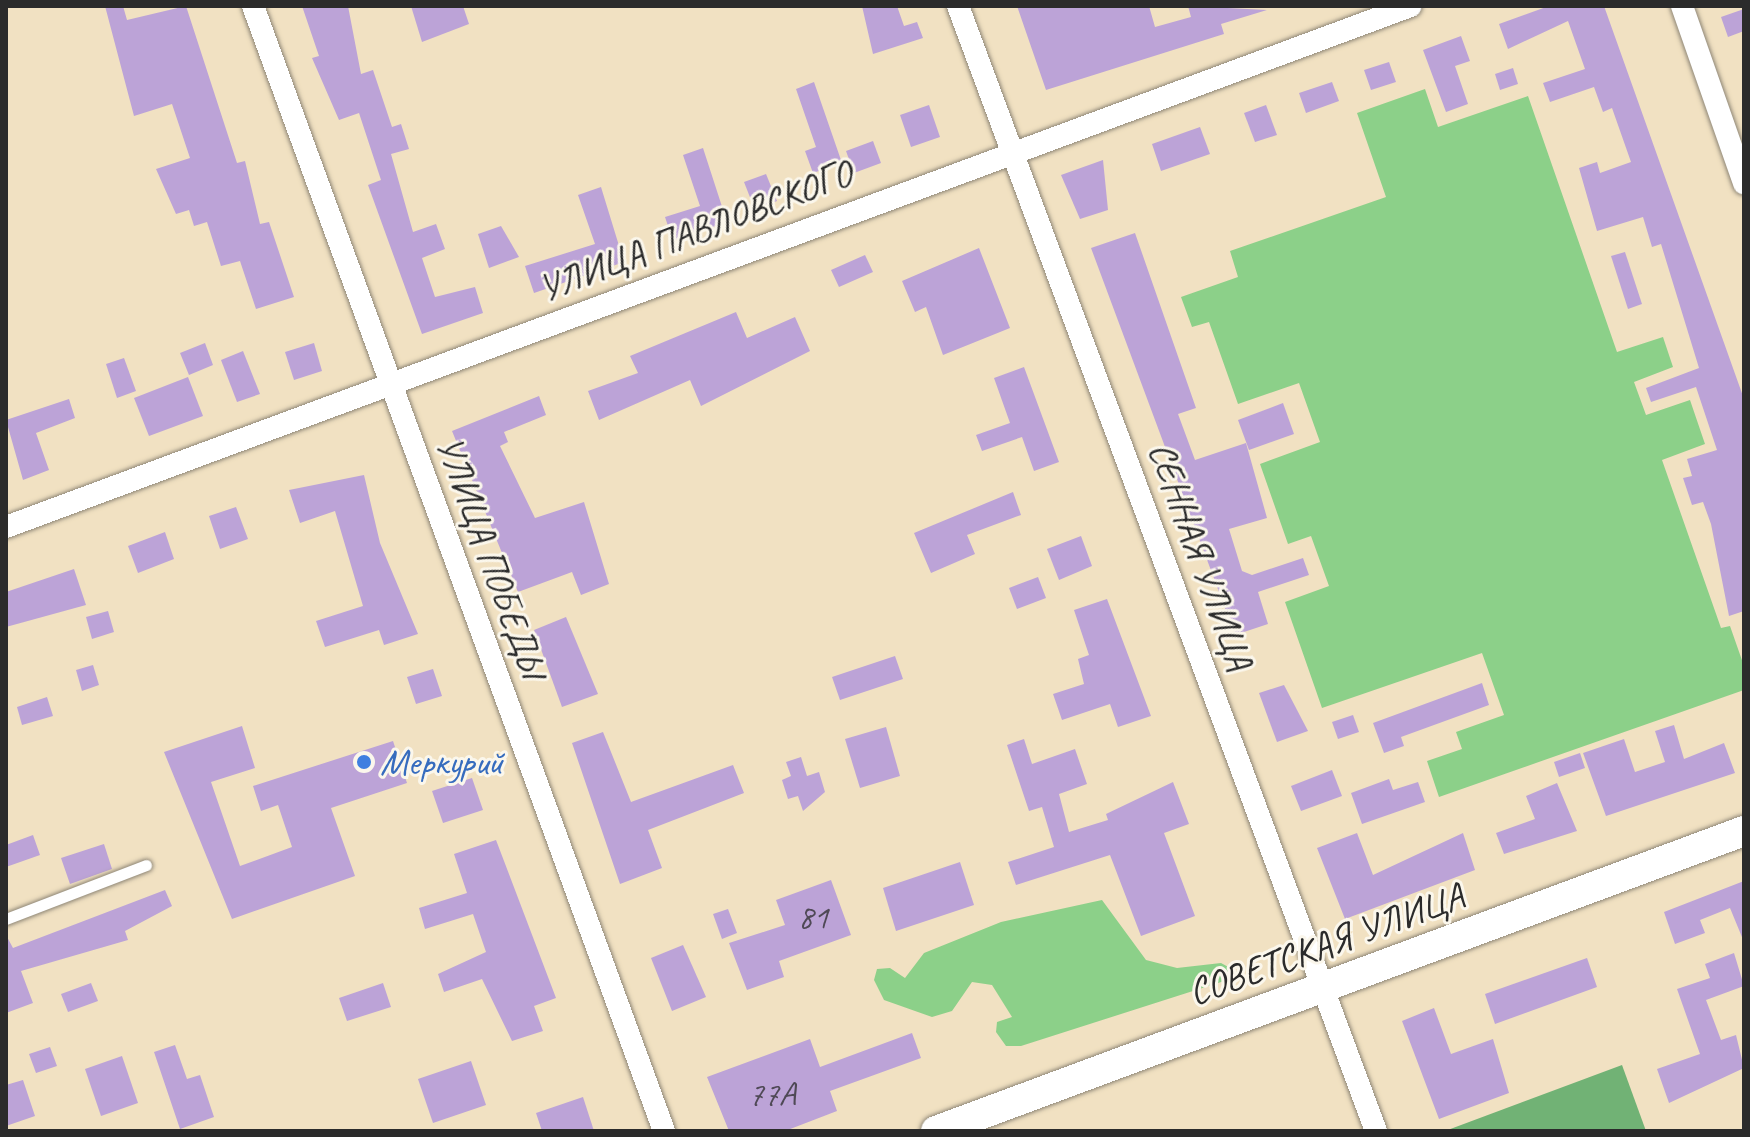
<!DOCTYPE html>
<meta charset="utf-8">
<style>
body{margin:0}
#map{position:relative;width:1750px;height:1137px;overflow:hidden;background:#f1e1c2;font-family:Caveat,sans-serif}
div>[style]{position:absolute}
.green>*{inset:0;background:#8cd089}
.forest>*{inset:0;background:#71b275}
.building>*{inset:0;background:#bca3d7}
.roads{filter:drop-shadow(0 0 2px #8e8676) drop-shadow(0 0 2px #8e8676)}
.lane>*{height:11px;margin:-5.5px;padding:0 5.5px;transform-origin:5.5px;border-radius:5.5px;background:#fff}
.street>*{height:22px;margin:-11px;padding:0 11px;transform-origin:11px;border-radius:11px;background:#fff}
.secondary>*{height:30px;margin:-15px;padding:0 15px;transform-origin:15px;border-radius:15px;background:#fff}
.dots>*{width:22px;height:22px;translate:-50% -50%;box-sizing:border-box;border:4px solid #fbf7ec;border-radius:50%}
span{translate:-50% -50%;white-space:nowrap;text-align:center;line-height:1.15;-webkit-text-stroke:6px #fbf7ec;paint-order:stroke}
.number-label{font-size:34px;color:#4f4956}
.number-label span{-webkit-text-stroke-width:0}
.street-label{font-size:38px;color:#2b2b2b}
.shop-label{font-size:38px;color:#366cbe}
.left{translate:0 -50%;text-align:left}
.frame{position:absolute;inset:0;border:8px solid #2b2b2b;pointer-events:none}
</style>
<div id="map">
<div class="green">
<i style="clip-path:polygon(1425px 89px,1438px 127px,1528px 96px,1617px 352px,1663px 337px,1673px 367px,1634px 382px,1646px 415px,1690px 400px,1705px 444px,1662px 460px,1721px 628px,1730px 626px,1744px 666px,1744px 690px,1439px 797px,1427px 761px,1462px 749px,1456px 732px,1504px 715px,1482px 653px,1322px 708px,1285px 602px,1329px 586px,1311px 536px,1288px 544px,1260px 464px,1320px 442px,1299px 383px,1238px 404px,1209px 322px,1192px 327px,1181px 297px,1238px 277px,1230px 251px,1386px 197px,1357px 113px)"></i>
<i style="clip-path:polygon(1102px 900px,1146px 960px,1177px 968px,1221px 963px,1243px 975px,1021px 1046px,1006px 1046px,996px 1032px,997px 1022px,1012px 1017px,992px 985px,972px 982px,952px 1011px,932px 1017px,884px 1000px,874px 980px,877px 969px,890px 968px,905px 978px,924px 953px,1001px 922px)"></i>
</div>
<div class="forest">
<i style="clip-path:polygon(1622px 1065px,1646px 1131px,1445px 1131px)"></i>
</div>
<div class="building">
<i style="clip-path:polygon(105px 6px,123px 6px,127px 20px,186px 6px,237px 163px,245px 161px,260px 224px,269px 222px,294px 297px,256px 309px,240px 261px,221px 266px,207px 222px,194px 226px,189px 210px,176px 214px,156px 169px,190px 158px,172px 104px,134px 116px)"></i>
<i style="clip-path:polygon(302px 6px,348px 6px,361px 74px,373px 70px,392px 127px,401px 124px,409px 149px,391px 154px,413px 232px,436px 224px,445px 249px,422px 258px,435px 297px,475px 287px,483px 313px,422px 334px,368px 185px,381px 180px,359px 113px,339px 120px,312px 58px,319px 56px)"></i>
<i style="clip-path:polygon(411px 6px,463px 6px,469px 24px,422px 42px)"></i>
<i style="clip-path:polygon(862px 6px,897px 6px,904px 26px,917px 22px,923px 38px,873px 54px)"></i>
<i style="clip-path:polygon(1017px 6px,1149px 6px,1155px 27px,1191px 17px,1188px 6px,1267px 10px,1221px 24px,1224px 34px,1046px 90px)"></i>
<i style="clip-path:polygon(1549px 6px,1604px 6px,1744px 399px,1744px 611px,1729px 616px,1711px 524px,1703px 502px,1692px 505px,1683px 478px,1692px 476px,1687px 459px,1717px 450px,1696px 387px,1651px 402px,1646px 388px,1699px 368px,1661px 244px,1652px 247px,1643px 217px,1597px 231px,1579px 168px,1597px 162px,1600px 173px,1631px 162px,1612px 108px,1603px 112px,1594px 87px,1550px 102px,1543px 83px,1585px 69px,1568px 21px,1508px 49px,1499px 24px)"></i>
<i style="clip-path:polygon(1744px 9px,1744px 31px,1728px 37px,1721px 17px)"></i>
<i style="clip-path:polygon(1461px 36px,1470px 61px,1455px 66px,1468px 104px,1446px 112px,1423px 50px)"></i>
<i style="clip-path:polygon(1389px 62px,1396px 82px,1371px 90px,1364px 70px)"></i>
<i style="clip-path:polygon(1513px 68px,1518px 84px,1500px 90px,1495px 74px)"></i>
<i style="clip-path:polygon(814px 82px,842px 163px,813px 173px,805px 151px,816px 147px,796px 89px)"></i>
<i style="clip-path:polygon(1332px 82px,1339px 101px,1306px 113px,1299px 93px)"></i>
<i style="clip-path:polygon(929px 105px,940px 137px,911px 147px,900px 115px)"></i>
<i style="clip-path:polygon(1266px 105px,1277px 135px,1255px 142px,1244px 113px)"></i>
<i style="clip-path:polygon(1200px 127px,1210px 154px,1161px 171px,1152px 144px)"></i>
<i style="clip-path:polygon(873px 141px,881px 163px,854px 173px,846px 151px)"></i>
<i style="clip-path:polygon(703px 148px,727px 222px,673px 241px,665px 217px,700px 206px,683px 155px)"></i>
<i style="clip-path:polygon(1103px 160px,1108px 210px,1080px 219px,1061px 175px)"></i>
<i style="clip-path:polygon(766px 174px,777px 201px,755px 210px,744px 182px)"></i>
<i style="clip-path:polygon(601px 187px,624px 262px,534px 293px,525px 266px,595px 244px,578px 195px)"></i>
<i style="clip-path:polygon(501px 226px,519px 257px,489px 268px,478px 234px)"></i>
<i style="clip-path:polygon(1135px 233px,1196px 408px,1178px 414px,1195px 460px,1246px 443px,1267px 518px,1229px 529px,1242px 571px,1252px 575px,1303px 558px,1309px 575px,1258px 592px,1268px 624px,1235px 635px,1091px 248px)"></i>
<i style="clip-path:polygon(979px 248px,1010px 328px,943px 355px,926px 307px,915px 312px,902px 281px)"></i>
<i style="clip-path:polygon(1625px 252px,1642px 304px,1628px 309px,1611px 256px)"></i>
<i style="clip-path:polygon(865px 255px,873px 272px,839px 287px,831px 270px)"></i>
<i style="clip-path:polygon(736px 312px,747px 338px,795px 317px,810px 351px,701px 406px,690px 380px,599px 420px,588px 391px,638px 373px,630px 356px)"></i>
<i style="clip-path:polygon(205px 343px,213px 365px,189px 375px,180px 353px)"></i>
<i style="clip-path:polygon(314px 343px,322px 371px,294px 380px,285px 352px)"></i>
<i style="clip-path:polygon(243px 351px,260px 394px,237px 402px,221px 360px)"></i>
<i style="clip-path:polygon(124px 358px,136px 391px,117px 398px,106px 364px)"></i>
<i style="clip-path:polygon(1024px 367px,1059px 462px,1034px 471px,1022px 437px,982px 451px,976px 435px,1010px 423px,994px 378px)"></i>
<i style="clip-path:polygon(188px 377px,203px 416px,149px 436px,134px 398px)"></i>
<i style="clip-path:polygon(539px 396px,546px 415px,504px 432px,508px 442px,500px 446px,535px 518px,584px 502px,609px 584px,581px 595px,572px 572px,518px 592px,452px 431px)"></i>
<i style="clip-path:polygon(69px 399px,75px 418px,36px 433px,49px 470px,23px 480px,6px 420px)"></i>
<i style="clip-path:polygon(1283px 403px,1294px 434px,1249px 450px,1238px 420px)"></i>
<i style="clip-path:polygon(364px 475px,380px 543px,418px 634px,384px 645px,379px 630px,325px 647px,316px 621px,363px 606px,335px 511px,300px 523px,289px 490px)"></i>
<i style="clip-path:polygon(1013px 492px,1021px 515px,967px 535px,975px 554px,931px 573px,914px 533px)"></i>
<i style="clip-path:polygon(236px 507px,248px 539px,220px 549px,209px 516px)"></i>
<i style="clip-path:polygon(165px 532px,174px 559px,138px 573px,128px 546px)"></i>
<i style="clip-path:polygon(1081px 536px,1092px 566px,1059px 580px,1047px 549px)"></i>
<i style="clip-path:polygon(74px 569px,86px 605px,6px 627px,6px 592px)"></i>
<i style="clip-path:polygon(1038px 577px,1046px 598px,1017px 609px,1009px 588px)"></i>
<i style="clip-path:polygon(1107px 599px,1151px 716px,1118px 727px,1110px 704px,1062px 720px,1053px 694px,1084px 684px,1078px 659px,1089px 655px,1074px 610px)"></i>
<i style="clip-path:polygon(108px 611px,114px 632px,92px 639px,86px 617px)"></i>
<i style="clip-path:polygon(566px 617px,598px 694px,562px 707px,534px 630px)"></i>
<i style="clip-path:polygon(895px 656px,903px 679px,840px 700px,832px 677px)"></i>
<i style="clip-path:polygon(93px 665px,99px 685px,82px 691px,76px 670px)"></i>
<i style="clip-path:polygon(433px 669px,442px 696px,416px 704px,407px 677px)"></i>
<i style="clip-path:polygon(1482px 683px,1489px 705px,1401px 737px,1404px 746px,1384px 753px,1373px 723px)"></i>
<i style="clip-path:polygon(1284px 685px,1308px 731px,1277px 742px,1259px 693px)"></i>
<i style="clip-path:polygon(47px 697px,53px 716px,22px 725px,17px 707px)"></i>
<i style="clip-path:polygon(1353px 715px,1359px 732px,1338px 739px,1332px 722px)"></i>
<i style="clip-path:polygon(1674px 725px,1684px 759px,1724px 743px,1735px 773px,1606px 816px,1583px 753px,1624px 739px,1635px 772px,1665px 762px,1655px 731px)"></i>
<i style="clip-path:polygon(242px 726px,255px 768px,211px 782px,240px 866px,292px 847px,278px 805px,261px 811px,253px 786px,393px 741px,407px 783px,331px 808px,355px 876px,232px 919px,164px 752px)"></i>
<i style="clip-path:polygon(886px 727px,900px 776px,860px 788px,845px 739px)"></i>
<i style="clip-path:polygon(603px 732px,631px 802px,733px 765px,744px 793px,648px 830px,662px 868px,620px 884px,572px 743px)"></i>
<i style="clip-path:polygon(1024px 739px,1032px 764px,1075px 749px,1087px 784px,1059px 794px,1069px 832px,1108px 820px,1106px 814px,1173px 782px,1189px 824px,1164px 833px,1195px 916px,1141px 936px,1110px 855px,1016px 885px,1008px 862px,1054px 847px,1042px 807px,1029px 811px,1007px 745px)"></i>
<i style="clip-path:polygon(1580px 753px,1585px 768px,1559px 777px,1554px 762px)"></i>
<i style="clip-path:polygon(801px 757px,807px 776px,819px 772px,825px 792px,803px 811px,798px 796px,788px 799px,782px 780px,791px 776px,786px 762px)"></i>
<i style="clip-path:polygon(1332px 770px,1342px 796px,1301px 811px,1291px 786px)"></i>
<i style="clip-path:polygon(472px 778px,483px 810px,443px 823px,432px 791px)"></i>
<i style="clip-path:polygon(1389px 779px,1393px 790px,1418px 782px,1425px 802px,1362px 824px,1351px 793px)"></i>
<i style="clip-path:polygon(1557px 783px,1577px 831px,1504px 854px,1496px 833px,1535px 819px,1526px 796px)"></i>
<i style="clip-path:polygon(1357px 833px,1373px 875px,1463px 833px,1475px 870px,1345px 919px,1317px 848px)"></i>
<i style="clip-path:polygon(33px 835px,40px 855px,6px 867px,6px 845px)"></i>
<i style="clip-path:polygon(496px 840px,556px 998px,534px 1006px,543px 1031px,512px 1041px,482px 979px,444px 992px,438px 974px,486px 952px,473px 914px,425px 929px,419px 908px,467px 893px,454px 854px)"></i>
<i style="clip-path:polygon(104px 844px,112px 869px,70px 884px,61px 858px)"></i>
<i style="clip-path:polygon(960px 862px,974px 905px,896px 931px,883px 888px)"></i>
<i style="clip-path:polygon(831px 880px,851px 935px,779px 961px,784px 977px,747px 990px,729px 943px,785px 925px,776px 900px)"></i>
<i style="clip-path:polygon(1744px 881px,1744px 942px,1730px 908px,1700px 920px,1705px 933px,1675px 944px,1664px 912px)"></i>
<i style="clip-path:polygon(165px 890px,172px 906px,125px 931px,128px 940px,21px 971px,33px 1003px,6px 1013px,6px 935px,13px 948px)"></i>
<i style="clip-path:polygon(728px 909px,737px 933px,722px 939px,713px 914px)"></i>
<i style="clip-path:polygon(683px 945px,706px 997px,672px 1011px,651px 958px)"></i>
<i style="clip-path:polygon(1734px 953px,1744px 986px,1706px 1000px,1721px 1040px,1736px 1035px,1744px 1068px,1669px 1103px,1657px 1069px,1700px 1054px,1677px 989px,1710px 978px,1705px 964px)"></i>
<i style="clip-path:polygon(1587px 958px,1597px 987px,1495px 1024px,1485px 994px)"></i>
<i style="clip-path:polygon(91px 983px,98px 1001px,68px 1012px,61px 994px)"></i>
<i style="clip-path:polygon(383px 983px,391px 1007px,347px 1021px,339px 998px)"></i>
<i style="clip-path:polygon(1434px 1008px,1451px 1054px,1493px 1039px,1509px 1093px,1439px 1119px,1402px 1021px)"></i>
<i style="clip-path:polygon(912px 1033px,921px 1058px,830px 1091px,837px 1111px,785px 1131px,729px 1131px,707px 1077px,810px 1039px,820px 1067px)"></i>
<i style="clip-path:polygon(175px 1045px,187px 1079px,200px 1075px,214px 1117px,180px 1129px,154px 1052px)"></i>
<i style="clip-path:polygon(50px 1047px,57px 1066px,36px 1073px,29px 1054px)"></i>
<i style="clip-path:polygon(122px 1056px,138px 1103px,101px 1116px,85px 1069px)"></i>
<i style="clip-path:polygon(471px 1061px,486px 1105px,433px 1123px,418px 1079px)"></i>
<i style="clip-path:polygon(23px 1080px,35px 1116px,6px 1126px,6px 1085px)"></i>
<i style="clip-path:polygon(583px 1097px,594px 1131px,542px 1131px,536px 1113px)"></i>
</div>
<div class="roads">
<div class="lane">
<i style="left:6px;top:919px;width:150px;rotate:-21.1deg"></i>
</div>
<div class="street">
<i style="left:253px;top:6px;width:1198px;rotate:69.93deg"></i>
<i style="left:958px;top:6px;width:1200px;rotate:69.62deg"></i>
<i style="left:1682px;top:6px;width:188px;rotate:70.7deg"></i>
<i style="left:6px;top:527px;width:1498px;rotate:-20.35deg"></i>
</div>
<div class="secondary">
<i style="left:936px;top:1131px;width:862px;rotate:-20.37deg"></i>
</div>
</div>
<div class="dots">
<i style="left:364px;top:762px;background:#3f7fe0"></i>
</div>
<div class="number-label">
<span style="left:813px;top:917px">81</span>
<span style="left:772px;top:1094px">77А</span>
</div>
<div class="street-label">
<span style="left:695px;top:231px;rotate:-21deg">УЛИЦА ПАВЛОВСКОГО</span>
<span style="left:1201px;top:556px;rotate:70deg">СЕННАЯ УЛИЦА</span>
<span style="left:491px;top:557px;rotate:70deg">УЛИЦА ПОБЕДЫ</span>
<span style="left:1326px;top:944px;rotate:-20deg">СОВЕТСКАЯ УЛИЦА</span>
</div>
<div class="shop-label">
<span class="left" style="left:380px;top:762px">Меркурий</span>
</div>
<div class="frame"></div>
</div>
